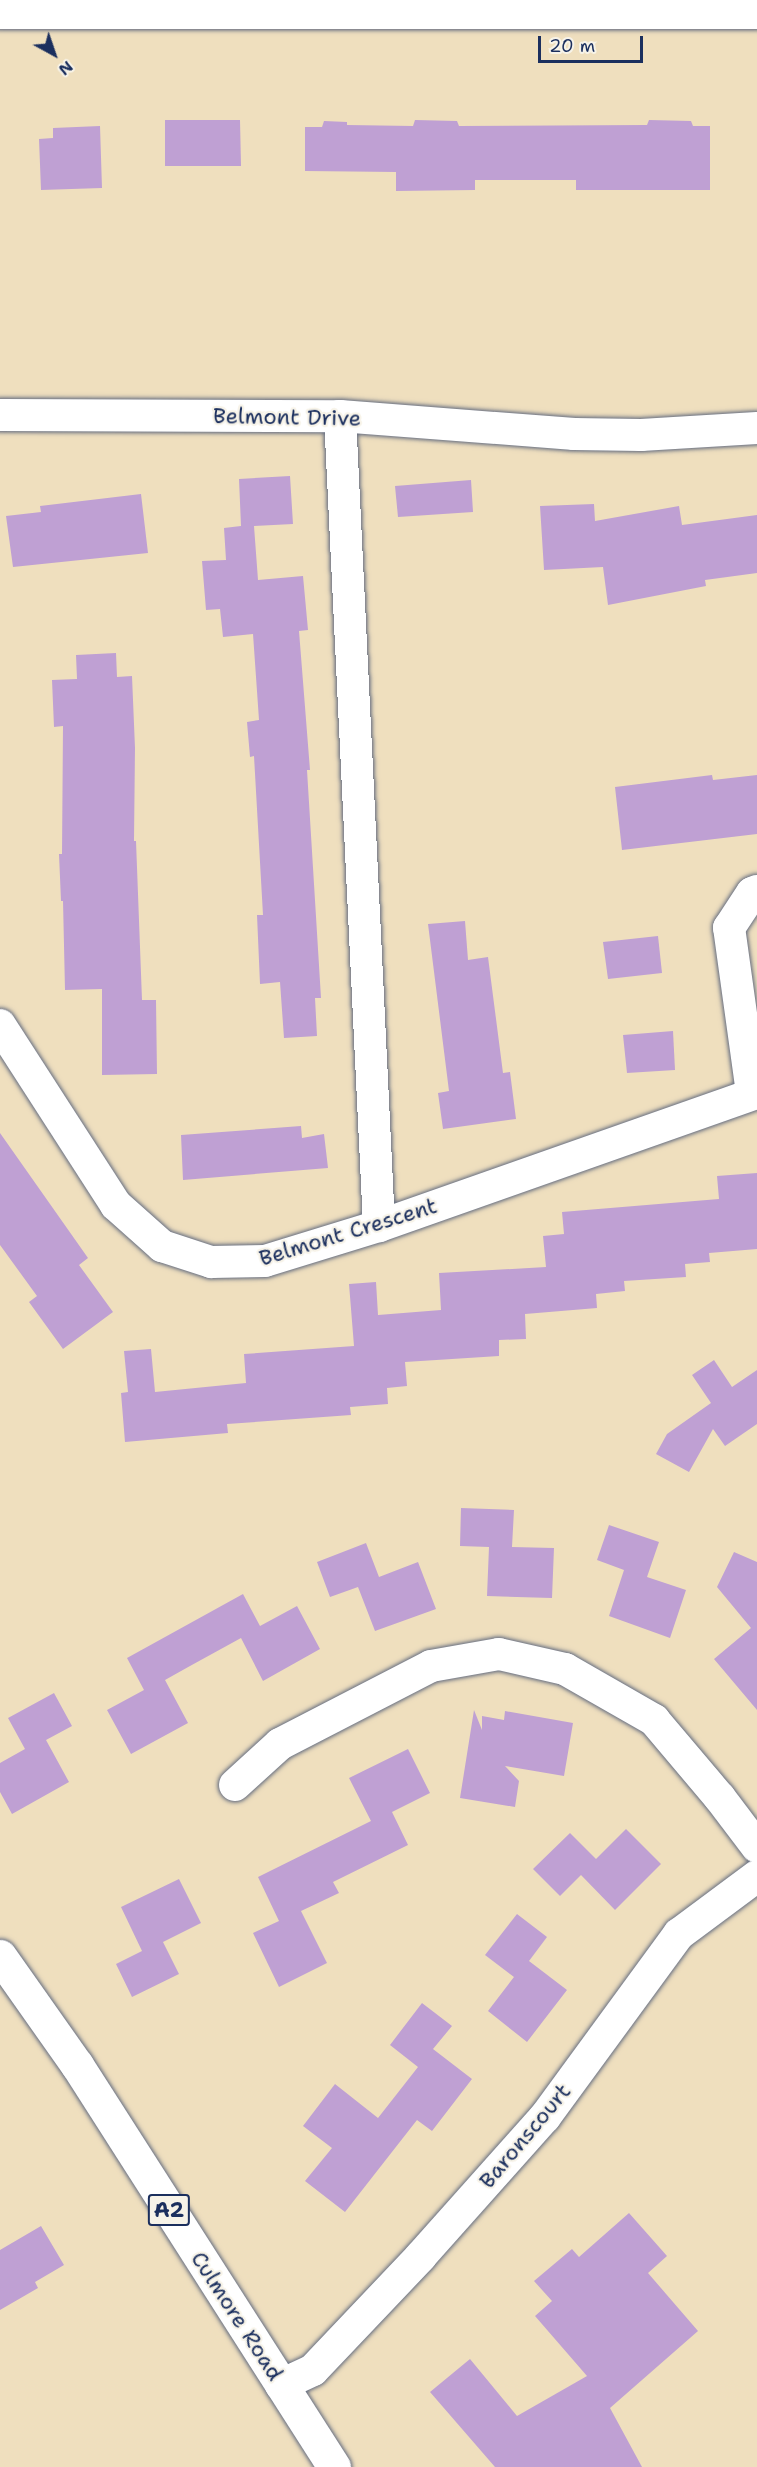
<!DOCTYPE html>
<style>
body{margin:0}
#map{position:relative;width:757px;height:2467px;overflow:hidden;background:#efdfbe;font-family:"Shantell Sans",sans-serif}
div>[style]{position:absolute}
.building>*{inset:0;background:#bfa0d3}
.roads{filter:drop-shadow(0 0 2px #656d80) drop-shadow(0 0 2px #656d80)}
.minor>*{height:32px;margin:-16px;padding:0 16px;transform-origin:16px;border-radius:16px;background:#fff}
.trunk>*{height:33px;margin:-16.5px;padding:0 16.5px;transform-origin:16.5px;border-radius:16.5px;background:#fff}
span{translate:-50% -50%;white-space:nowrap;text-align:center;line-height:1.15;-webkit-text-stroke:4.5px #f7f3e8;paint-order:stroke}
.shield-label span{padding:2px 4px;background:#f7f3e8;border:2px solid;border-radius:4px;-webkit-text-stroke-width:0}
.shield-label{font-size:21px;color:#1b2f5e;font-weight:700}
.street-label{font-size:22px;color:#1b2f5e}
.north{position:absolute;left:24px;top:24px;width:60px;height:60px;-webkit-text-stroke:4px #f7f3e8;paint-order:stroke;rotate:140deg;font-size:16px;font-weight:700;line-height:24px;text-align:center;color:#1b2f5e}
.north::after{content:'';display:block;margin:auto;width:21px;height:27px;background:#1b2f5e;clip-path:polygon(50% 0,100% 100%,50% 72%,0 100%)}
.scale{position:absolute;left:538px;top:36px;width:105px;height:27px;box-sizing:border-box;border:3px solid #1b2f5e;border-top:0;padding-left:8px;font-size:18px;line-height:21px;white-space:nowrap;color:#1b2f5e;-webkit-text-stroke:4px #f7f3e8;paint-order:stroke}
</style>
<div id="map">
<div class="building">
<i style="clip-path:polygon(165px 120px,240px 120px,241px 166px,165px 166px)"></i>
<i style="clip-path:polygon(415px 120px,457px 121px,459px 126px,647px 125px,649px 120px,691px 121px,693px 126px,710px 126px,710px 190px,576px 190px,576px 180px,475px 180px,475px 190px,396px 191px,396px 172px,305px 171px,305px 127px,322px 127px,324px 121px,347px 122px,347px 125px,413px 126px)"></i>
<i style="clip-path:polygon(100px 126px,102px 188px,41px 190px,39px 139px,53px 138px,53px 128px)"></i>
<i style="clip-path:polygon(290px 476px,293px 524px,254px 526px,258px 580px,303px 576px,308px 630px,299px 631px,310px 770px,307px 770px,321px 998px,315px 998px,317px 1036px,284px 1038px,280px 982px,260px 984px,257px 915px,263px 915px,254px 756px,250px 757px,247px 722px,259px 720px,253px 634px,223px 637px,220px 609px,206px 610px,202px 561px,226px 560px,224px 528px,241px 526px,239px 479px)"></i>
<i style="clip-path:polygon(471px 480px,473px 512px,398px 517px,395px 486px)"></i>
<i style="clip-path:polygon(141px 494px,148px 553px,13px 567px,6px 516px,41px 512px,40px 506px)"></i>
<i style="clip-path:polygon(594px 504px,595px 521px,679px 506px,682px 525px,757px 515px,757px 573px,705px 580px,706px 586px,608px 605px,603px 567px,544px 570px,540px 506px)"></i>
<i style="clip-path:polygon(116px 653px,117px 677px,132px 676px,135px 748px,134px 841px,136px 841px,142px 1000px,156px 1000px,157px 1074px,102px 1075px,102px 989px,65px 990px,63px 901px,61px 901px,59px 854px,62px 854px,63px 726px,54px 727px,52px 680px,77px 679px,76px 655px)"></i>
<i style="clip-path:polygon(712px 775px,713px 780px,757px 775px,757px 834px,622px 850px,615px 787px)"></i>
<i style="clip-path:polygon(465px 921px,468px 960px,488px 957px,503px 1073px,510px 1072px,516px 1119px,443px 1129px,438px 1093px,449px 1091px,428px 924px)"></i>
<i style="clip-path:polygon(658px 936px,662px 973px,608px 979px,603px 942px)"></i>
<i style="clip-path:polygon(673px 1031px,675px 1070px,627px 1073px,623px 1035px)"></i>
<i style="clip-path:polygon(301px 1126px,302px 1138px,324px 1134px,328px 1168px,183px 1180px,181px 1135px)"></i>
<i style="clip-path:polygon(0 1133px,88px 1258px,79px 1265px,113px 1312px,63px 1349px,29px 1302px,37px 1296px,0 1245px)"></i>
<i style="clip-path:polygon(757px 1173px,757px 1249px,709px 1253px,710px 1262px,685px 1264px,686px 1277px,624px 1281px,625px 1291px,596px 1294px,597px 1308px,525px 1314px,526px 1339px,499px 1340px,499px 1356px,405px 1362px,407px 1386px,387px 1388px,388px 1404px,350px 1407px,351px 1415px,227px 1424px,228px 1433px,125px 1442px,121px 1393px,128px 1392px,124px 1351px,151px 1349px,155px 1392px,246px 1383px,244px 1354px,354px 1346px,349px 1284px,376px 1282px,378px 1315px,441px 1310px,439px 1273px,546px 1267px,543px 1236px,564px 1234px,562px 1212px,719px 1199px,717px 1176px)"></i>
<i style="clip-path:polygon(714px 1360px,732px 1387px,757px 1370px,757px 1424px,725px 1446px,713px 1429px,689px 1472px,656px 1454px,667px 1434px,711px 1403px,692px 1375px)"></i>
<i style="clip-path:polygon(461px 1508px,514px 1510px,512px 1547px,554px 1548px,552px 1598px,487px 1596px,489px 1547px,460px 1546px)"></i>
<i style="clip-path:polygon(609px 1525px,659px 1542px,647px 1577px,686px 1590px,670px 1638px,609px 1616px,624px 1570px,597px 1560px)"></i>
<i style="clip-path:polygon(366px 1543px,379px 1577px,418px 1562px,436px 1609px,375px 1631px,358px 1587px,330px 1597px,317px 1562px)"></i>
<i style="clip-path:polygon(734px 1552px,757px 1562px,757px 1710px,714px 1659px,751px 1628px,717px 1587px)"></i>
<i style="clip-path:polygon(243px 1594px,260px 1626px,297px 1606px,320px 1649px,263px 1681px,241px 1638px,190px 1666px,165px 1680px,188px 1723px,131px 1754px,107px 1710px,144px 1690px,127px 1658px)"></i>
<i style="clip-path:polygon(54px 1693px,72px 1726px,46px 1740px,69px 1782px,12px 1814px,0 1792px,0 1763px,25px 1749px,8px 1718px)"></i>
<i style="clip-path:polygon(474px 1710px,482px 1730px,482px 1716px,504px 1720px,505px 1711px,573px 1723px,564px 1776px,505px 1766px,519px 1781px,515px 1807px,460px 1798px)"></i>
<i style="clip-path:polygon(408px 1749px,430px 1793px,392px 1812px,408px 1845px,333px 1882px,339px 1893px,301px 1911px,327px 1963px,279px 1987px,253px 1933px,279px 1921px,258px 1877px,371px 1821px,349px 1778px)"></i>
<i style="clip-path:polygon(626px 1829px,661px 1864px,615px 1910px,581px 1875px,560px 1896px,533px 1869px,570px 1833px,596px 1859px)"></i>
<i style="clip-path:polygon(179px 1879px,201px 1923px,163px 1942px,179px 1974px,132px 1997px,116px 1964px,142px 1951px,121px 1907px)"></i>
<i style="clip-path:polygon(517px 1914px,547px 1937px,529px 1961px,567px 1990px,527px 2042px,488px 2011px,514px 1977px,485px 1955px)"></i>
<i style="clip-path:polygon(422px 2003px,452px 2026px,433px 2049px,472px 2079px,432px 2131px,417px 2120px,345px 2212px,305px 2181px,332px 2148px,303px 2126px,335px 2084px,378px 2118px,418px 2067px,390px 2045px)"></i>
<i style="clip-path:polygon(629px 2213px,667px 2256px,648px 2273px,698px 2331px,610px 2408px,642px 2467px,495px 2467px,430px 2392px,470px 2359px,517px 2416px,587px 2376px,535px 2316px,552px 2301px,534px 2281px,572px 2249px,579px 2257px)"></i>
<i style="clip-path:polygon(41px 2226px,64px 2265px,35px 2282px,38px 2288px,0 2310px,0 2250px)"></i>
</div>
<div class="roads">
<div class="minor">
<i style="left:0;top:13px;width:757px"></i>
<i style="left:0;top:415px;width:340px;rotate:0.2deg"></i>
<i style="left:340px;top:416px;width:235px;rotate:4.4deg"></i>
<i style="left:574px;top:434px;width:67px;rotate:0.9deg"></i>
<i style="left:641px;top:435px;width:116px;rotate:-3.5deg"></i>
<i style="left:340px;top:416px;width:811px;rotate:87.24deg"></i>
<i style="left:0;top:1025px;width:214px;rotate:57.2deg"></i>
<i style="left:116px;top:1205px;width:62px;rotate:41.7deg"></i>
<i style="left:162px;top:1246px;width:52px;rotate:18.1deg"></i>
<i style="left:211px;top:1262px;width:54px;rotate:-1.1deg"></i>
<i style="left:265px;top:1261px;width:119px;rotate:-17.1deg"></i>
<i style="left:379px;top:1226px;width:401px;rotate:-19.4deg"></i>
<i style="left:752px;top:1093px;width:167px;rotate:-97.9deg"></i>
<i style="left:729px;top:928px;width:42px;rotate:-56.7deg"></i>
<i style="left:752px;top:893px;width:5px;rotate:-22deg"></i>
<i style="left:235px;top:1785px;width:61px;rotate:-42.3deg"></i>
<i style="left:280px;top:1744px;width:170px;rotate:-27.3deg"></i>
<i style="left:431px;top:1666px;width:69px;rotate:-10deg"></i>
<i style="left:499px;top:1654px;width:68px;rotate:12.8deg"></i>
<i style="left:565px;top:1669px;width:103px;rotate:29.8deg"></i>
<i style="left:654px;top:1720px;width:102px;rotate:49.8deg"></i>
<i style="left:720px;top:1798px;width:61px;rotate:52.9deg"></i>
<i style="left:281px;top:2385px;width:35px;rotate:-25deg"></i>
<i style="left:313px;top:2370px;width:157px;rotate:-46.5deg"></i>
<i style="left:421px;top:2256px;width:186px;rotate:-48.3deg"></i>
<i style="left:545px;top:2117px;width:227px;rotate:-53.8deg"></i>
<i style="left:679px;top:1934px;width:97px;rotate:-36.6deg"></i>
</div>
<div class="trunk">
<i style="left:0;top:1956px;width:133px;rotate:54.8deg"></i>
<i style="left:77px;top:2065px;width:477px;rotate:57.4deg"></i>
</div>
</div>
<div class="shield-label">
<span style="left:169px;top:2210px">A2</span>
</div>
<div class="street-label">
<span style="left:287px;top:417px;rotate:1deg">Belmont Drive</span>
<span style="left:348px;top:1232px;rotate:-17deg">Belmont Crescent</span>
<span style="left:525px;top:2136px;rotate:-50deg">Baronscourt</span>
<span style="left:237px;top:2316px;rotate:57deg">Culmore Road</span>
</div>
<div class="north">N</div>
<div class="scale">20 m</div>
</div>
